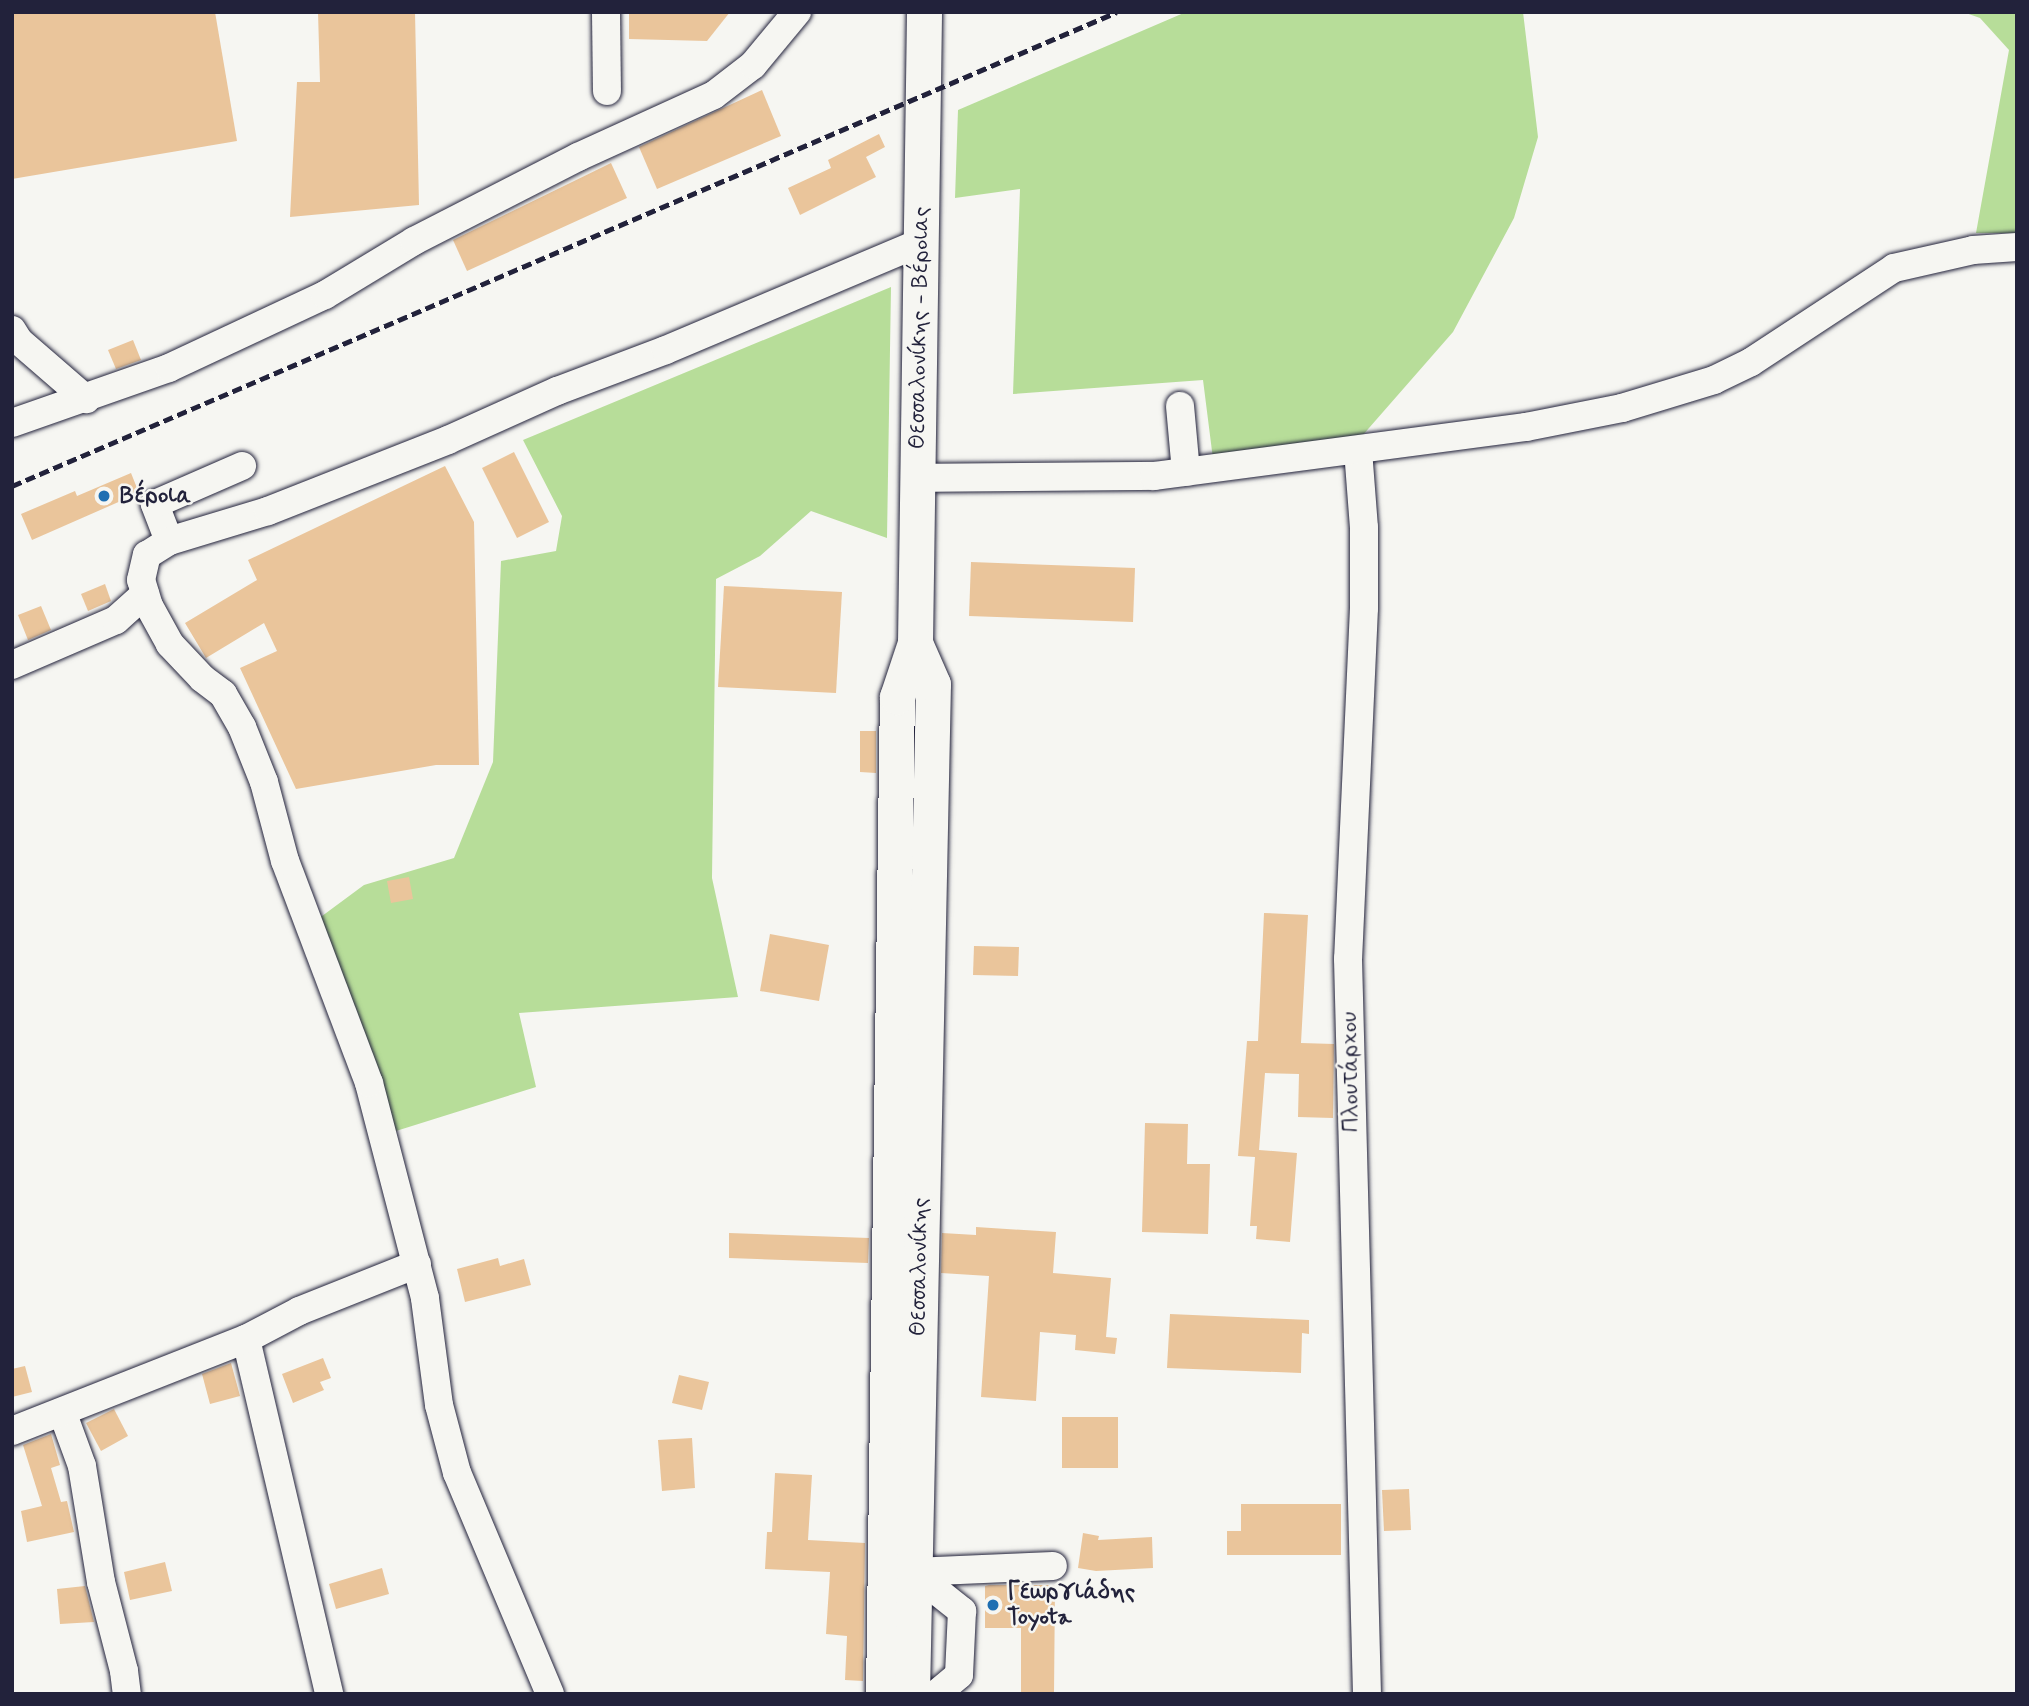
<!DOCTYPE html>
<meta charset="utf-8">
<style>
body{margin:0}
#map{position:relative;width:2029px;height:1706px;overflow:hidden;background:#f6f6f2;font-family:Mynerve,sans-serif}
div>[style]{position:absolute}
.green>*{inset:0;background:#b7dd99}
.building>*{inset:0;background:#eac59b}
.roads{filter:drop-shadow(0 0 2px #22223b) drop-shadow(0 0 2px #22223b)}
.minor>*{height:28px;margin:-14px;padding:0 14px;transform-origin:14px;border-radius:14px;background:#f6f6f2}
.major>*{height:35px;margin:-17.5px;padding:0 17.5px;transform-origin:17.5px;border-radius:17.5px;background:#f6f6f2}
.rail>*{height:5px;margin-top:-2.5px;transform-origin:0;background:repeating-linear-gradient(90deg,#22223b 0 10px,transparent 0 15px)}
.dots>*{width:19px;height:19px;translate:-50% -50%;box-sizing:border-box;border:4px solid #f6f6f2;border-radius:50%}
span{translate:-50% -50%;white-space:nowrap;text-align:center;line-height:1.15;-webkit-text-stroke:5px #f6f6f2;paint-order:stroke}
.street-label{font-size:23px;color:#22223b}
.poi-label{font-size:23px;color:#22223b;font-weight:700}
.left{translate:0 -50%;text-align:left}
.frame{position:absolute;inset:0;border:14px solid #22223b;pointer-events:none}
</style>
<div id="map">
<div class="green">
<i style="clip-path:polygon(1186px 12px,1523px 12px,1538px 137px,1514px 218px,1453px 332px,1362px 436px,1213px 459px,1203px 380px,1013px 394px,1020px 189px,955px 198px,958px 110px)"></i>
<i style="clip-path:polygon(1963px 12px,2017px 12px,2017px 233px,1976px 233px,2009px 50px,1980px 18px)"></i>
<i style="clip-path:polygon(891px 287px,887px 538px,811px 511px,760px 556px,716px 579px,712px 878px,738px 997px,519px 1013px,536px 1087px,396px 1131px,318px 919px,364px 885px,454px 858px,493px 762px,501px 561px,556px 551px,562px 516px,523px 440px)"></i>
</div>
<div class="building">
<i style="clip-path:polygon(12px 12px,215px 12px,237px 141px,12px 179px)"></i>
<i style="clip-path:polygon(318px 12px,415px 12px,419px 205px,290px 217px,297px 82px,320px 82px)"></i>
<i style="clip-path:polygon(629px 12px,730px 12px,707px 41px,629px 39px)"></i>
<i style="clip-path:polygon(762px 90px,781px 136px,657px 189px,639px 147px)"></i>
<i style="clip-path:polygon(879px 134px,885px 147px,866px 157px,876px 177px,800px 215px,788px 188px,831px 168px,828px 160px)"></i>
<i style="clip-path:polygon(611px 163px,627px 198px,467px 271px,453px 240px)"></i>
<i style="clip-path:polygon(133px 340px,141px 360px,116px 369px,108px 350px)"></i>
<i style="clip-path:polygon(514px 452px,549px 522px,517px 538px,482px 468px)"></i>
<i style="clip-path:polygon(445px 466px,474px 522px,479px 765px,436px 765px,296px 789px,240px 668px,277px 651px,264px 623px,206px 658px,185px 623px,257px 580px,248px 560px)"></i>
<i style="clip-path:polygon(131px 473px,139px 493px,32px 540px,21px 514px,75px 491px,77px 496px)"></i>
<i style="clip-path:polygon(971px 562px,1135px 568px,1133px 622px,969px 616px)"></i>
<i style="clip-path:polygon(105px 584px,111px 601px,88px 611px,81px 594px)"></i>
<i style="clip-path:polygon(724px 586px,842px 592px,836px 693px,718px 687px)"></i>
<i style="clip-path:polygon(41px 606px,51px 630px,28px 640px,18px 615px)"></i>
<i style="clip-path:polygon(860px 731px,876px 731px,876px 773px,860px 772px)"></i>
<i style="clip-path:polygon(409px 877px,413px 899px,391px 903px,387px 881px)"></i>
<i style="clip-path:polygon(1264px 913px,1308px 915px,1301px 1043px,1334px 1044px,1333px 1118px,1298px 1117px,1299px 1074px,1265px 1073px,1259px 1150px,1297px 1153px,1290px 1242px,1256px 1239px,1257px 1226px,1250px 1226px,1255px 1157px,1238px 1156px,1247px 1041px,1258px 1041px)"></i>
<i style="clip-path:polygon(770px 934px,829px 945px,819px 1001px,760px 991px)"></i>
<i style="clip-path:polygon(974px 946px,1019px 947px,1018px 976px,973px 975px)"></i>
<i style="clip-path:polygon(1145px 1123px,1188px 1124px,1187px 1164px,1210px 1164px,1208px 1234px,1142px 1232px)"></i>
<i style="clip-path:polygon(976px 1227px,1056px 1232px,1053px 1273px,1111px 1278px,1106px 1337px,1117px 1338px,1115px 1354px,1075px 1350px,1076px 1335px,1040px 1332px,1036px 1401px,981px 1397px,989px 1276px,941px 1273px,942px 1233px,976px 1235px)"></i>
<i style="clip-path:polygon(729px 1233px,869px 1238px,868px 1263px,729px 1258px)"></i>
<i style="clip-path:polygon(498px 1258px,500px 1266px,524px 1259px,531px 1285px,465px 1302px,457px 1269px)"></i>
<i style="clip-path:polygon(1170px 1314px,1309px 1320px,1309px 1334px,1302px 1333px,1301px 1373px,1167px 1368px)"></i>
<i style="clip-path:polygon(323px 1358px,331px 1378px,320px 1382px,324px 1390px,293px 1403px,282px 1374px)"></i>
<i style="clip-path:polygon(231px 1363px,240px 1396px,210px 1404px,202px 1374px)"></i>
<i style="clip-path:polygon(25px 1366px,32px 1392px,12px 1397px,12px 1369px)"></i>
<i style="clip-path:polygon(679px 1375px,709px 1382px,702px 1410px,672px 1403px)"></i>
<i style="clip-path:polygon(114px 1409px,128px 1436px,101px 1451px,86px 1423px)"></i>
<i style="clip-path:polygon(1062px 1417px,1118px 1417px,1118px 1468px,1062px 1468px)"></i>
<i style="clip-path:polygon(51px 1434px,60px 1465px,51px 1468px,61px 1502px,67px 1501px,74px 1532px,27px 1542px,21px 1511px,42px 1506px,23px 1445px)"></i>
<i style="clip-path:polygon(692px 1438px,695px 1488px,662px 1491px,658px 1440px)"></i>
<i style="clip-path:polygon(775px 1473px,812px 1475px,808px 1540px,865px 1543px,863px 1681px,845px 1680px,847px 1636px,826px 1634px,830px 1572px,765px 1569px,767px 1532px,772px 1532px)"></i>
<i style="clip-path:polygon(1409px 1489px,1411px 1530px,1384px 1531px,1382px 1490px)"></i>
<i style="clip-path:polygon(1241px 1504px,1341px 1504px,1341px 1555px,1227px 1555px,1227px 1531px,1241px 1531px)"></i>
<i style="clip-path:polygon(1083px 1533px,1099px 1536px,1098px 1540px,1152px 1537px,1153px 1568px,1096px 1571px,1078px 1568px)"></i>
<i style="clip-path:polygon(165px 1562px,172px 1591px,130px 1600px,124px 1572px)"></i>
<i style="clip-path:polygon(382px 1568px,389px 1594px,336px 1609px,329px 1584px)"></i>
<i style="clip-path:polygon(989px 1585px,1055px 1585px,1054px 1694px,1021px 1694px,1021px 1628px,985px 1628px,985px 1586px)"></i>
<i style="clip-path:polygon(85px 1586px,94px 1622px,60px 1624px,57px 1589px)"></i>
</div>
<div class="roads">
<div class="minor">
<i style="left:606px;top:12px;width:79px;rotate:89.3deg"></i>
<i style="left:12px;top:330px;width:13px;rotate:58deg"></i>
<i style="left:19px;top:341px;width:89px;rotate:40.9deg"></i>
<i style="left:1180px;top:406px;width:66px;rotate:84.8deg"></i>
<i style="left:12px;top:423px;width:166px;rotate:-19.3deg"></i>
<i style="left:169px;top:368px;width:172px;rotate:-25.1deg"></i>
<i style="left:325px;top:295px;width:104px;rotate:-31.2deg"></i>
<i style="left:414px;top:241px;width:184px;rotate:-27.1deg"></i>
<i style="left:578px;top:157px;width:149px;rotate:-24.5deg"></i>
<i style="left:714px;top:95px;width:49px;rotate:-37.6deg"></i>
<i style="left:753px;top:65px;width:69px;rotate:-50.3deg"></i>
<i style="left:1358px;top:450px;width:78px;rotate:85.6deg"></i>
<i style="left:1364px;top:528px;width:80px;rotate:90deg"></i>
<i style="left:1364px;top:608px;width:351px;rotate:92.6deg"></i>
<i style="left:1348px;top:959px;width:735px;rotate:88.52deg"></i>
<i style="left:917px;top:478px;width:237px;rotate:-0.5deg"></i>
<i style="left:1154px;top:476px;width:375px;rotate:-7.5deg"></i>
<i style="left:1526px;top:427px;width:98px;rotate:-11.2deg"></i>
<i style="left:1622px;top:408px;width:96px;rotate:-16.9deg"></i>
<i style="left:1714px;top:380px;width:41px;rotate:-25.9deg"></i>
<i style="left:1751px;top:362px;width:171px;rotate:-33.3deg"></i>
<i style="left:1894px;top:268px;width:81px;rotate:-12.8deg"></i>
<i style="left:1973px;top:250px;width:44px;rotate:-3.9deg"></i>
<i style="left:169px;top:541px;width:40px;rotate:-111deg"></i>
<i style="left:155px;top:504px;width:95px;rotate:-23.6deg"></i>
<i style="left:12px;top:665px;width:113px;rotate:-23.4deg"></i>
<i style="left:116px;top:620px;width:39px;rotate:-42deg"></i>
<i style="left:246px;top:1339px;width:365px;rotate:76.8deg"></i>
<i style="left:63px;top:1414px;width:55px;rotate:69.9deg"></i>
<i style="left:82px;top:1466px;width:118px;rotate:80.7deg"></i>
<i style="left:101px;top:1582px;width:92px;rotate:75.5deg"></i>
<i style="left:124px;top:1671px;width:23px;rotate:83deg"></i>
<i style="left:12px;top:1431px;width:251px;rotate:-21.5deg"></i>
<i style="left:246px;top:1339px;width:60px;rotate:-27.8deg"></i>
<i style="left:299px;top:1311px;width:127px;rotate:-21.7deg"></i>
<i style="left:913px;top:1572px;width:63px;rotate:38.5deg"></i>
<i style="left:962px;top:1611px;width:64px;rotate:92.7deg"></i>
<i style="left:959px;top:1675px;width:30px;rotate:140deg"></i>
<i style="left:913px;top:1572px;width:140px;rotate:-2.5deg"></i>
<i style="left:550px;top:1694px;width:240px;rotate:-112.8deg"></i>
<i style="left:457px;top:1473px;width:70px;rotate:-104.8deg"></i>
<i style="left:439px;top:1405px;width:108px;rotate:-97.5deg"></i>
<i style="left:425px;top:1298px;width:222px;rotate:-104.6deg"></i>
<i style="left:369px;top:1083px;width:237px;rotate:-110.7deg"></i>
<i style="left:285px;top:861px;width:82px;rotate:-104.9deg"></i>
<i style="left:264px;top:782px;width:59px;rotate:-111.8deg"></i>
<i style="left:242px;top:727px;width:38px;rotate:-120deg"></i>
<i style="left:223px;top:694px;width:26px;rotate:-143deg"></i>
<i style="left:202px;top:678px;width:47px;rotate:-133.3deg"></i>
<i style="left:170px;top:644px;width:43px;rotate:-118.9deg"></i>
<i style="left:149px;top:606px;width:27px;rotate:-107deg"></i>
<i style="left:141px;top:580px;width:26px;rotate:-77deg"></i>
<i style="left:147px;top:555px;width:26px;rotate:-32deg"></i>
<i style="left:169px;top:541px;width:103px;rotate:-16.9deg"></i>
<i style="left:268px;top:511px;width:193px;rotate:-21.5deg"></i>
<i style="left:448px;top:440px;width:120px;rotate:-24.2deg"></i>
<i style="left:557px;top:391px;width:116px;rotate:-20.6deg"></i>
<i style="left:666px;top:350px;width:278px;rotate:-22.9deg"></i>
</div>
<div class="major">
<i style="left:883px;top:1694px;width:997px;rotate:-89.2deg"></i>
<i style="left:897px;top:697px;width:57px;rotate:-71.6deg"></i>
<i style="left:915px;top:643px;width:631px;rotate:-89.18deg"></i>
<i style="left:912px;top:1694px;width:1010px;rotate:-88.81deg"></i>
<i style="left:933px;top:684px;width:45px;rotate:-113.7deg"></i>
</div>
</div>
<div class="rail">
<i style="left:12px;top:486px;width:1202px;rotate:-23.22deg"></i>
</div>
<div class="dots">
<i style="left:104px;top:496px;background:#1f6fb2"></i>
<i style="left:993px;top:1605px;background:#1f6fb2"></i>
</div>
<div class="street-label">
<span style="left:920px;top:328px;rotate:-89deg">Θεσσαλονίκης - Βέροιας</span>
<span style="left:1351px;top:1072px;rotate:-91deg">Πλουτάρχου</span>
<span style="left:920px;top:1267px;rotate:-89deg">Θεσσαλονίκης</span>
</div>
<div class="poi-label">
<span class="left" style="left:120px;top:496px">Βέροια</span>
<span class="left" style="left:1007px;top:1605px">Γεωργιάδης<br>Toyota</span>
</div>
<div class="frame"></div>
</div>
